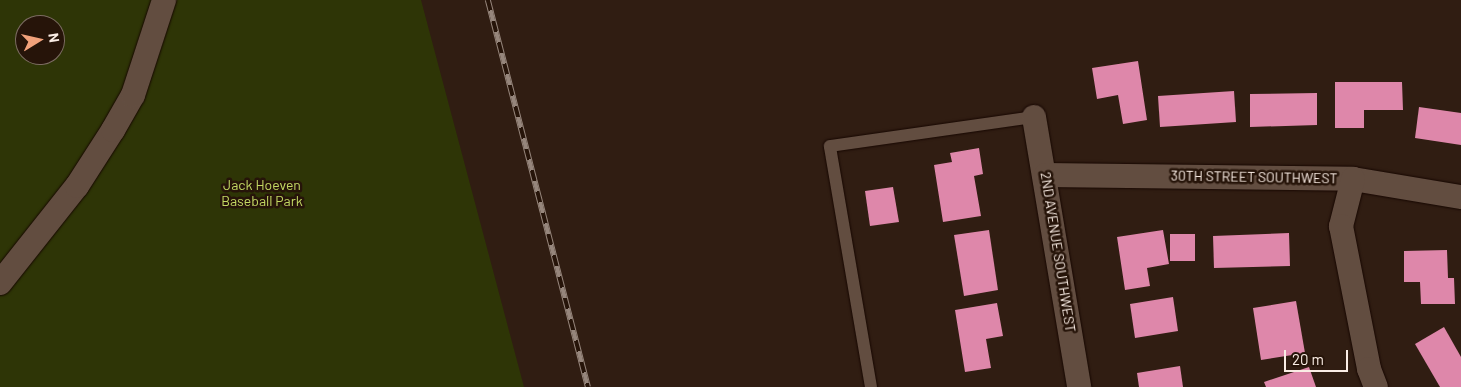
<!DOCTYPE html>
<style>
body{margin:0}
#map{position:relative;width:1461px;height:387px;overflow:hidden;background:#301d12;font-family:Barlow,sans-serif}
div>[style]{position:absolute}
.green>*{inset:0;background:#2e3506}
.building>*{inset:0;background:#de87aa}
.roads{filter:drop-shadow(0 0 1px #170701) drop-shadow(0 0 1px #170701)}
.lane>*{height:12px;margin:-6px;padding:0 6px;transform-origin:6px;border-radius:6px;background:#624d40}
.street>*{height:24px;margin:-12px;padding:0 12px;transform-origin:12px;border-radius:12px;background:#624d40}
.rail>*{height:5.5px;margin-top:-2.75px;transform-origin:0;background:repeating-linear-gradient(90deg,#261409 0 11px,#96867c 0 22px);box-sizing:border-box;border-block:1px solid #96867c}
span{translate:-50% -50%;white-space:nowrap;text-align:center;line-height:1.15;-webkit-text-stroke:5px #261409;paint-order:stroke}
.street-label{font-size:14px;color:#faede5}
.park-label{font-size:14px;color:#c3d863}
.north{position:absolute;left:15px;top:15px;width:50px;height:50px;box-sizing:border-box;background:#261409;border:1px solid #7b6b61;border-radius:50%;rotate:81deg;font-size:14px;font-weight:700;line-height:20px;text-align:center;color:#faede5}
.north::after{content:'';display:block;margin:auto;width:18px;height:22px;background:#f1a27b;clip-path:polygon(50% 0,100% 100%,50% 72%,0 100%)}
.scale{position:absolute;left:1284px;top:350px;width:64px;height:22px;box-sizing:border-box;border:2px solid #faede5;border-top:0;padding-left:6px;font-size:15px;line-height:18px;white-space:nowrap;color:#faede5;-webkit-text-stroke:4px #261409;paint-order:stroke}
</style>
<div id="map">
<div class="green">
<i style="clip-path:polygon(evenodd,0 0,421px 0,524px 387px,0 387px,0 0,25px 25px,55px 25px,55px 55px,25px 55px,25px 25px)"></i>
</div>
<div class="building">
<i style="clip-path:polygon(1138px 61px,1147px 120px,1123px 124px,1118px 95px,1097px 99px,1092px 68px)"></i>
<i style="clip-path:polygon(1335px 82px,1402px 82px,1403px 110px,1364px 110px,1364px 128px,1335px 128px)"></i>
<i style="clip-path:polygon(1234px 91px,1236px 122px,1160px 127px,1158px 96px)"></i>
<i style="clip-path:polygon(1317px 93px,1317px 125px,1250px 127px,1250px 94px)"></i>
<i style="clip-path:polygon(1419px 107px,1461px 113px,1461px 145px,1415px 138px)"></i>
<i style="clip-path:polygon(979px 148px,983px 174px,974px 176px,981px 216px,943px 222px,934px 165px,952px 162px,950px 153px)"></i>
<i style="clip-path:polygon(893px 187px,899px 222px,870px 226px,865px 191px)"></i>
<i style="clip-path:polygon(989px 230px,998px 290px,964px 296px,954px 235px)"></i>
<i style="clip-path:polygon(1163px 230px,1169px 264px,1147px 268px,1150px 286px,1125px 290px,1117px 237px)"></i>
<i style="clip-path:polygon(1289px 233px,1290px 266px,1214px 268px,1213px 236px)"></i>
<i style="clip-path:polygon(1170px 234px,1195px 234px,1195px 261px,1170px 261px)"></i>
<i style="clip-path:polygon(1447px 250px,1448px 278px,1454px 278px,1455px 304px,1421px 304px,1420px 282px,1404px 282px,1404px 251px)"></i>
<i style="clip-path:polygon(1173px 297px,1178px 331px,1135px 338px,1130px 304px)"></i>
<i style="clip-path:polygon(1296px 301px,1305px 353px,1261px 360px,1253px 308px)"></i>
<i style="clip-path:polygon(997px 303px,1003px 336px,986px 339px,991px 368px,965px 372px,955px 310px)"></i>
<i style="clip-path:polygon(1444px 327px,1461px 357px,1461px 387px,1440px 387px,1415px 344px)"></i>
<i style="clip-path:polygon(1180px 366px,1183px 387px,1139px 387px,1137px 373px)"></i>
<i style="clip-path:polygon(1309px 367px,1316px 387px,1266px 387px,1264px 382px)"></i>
</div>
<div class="roads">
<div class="lane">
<i style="left:871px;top:387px;width:244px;rotate:-99.7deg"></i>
<i style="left:830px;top:146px;width:206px;rotate:-8.1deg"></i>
</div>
<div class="street">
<i style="left:1034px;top:117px;width:274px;rotate:80.5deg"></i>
<i style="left:1046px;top:175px;width:307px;rotate:0.7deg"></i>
<i style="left:1353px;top:179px;width:109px;rotate:9.5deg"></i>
<i style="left:1353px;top:179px;width:49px;rotate:104.3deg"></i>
<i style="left:1341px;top:226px;width:146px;rotate:78.9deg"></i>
<i style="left:1369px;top:369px;width:19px;rotate:69deg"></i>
<i style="left:0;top:283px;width:124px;rotate:-51.6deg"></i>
<i style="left:77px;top:186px;width:67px;rotate:-57.3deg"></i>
<i style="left:113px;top:130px;width:40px;rotate:-60.3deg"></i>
<i style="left:133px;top:95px;width:100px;rotate:-71.9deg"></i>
</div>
</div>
<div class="rail">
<i style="left:488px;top:0;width:400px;rotate:75.5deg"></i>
</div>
<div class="street-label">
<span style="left:1254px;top:177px;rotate:1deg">30TH STREET SOUTHWEST</span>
<span style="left:1058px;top:252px;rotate:81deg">2ND AVENUE SOUTHWEST</span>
</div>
<div class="park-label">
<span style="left:262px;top:193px">Jack Hoeven<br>Baseball Park</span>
</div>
<div class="north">N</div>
<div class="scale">20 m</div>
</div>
